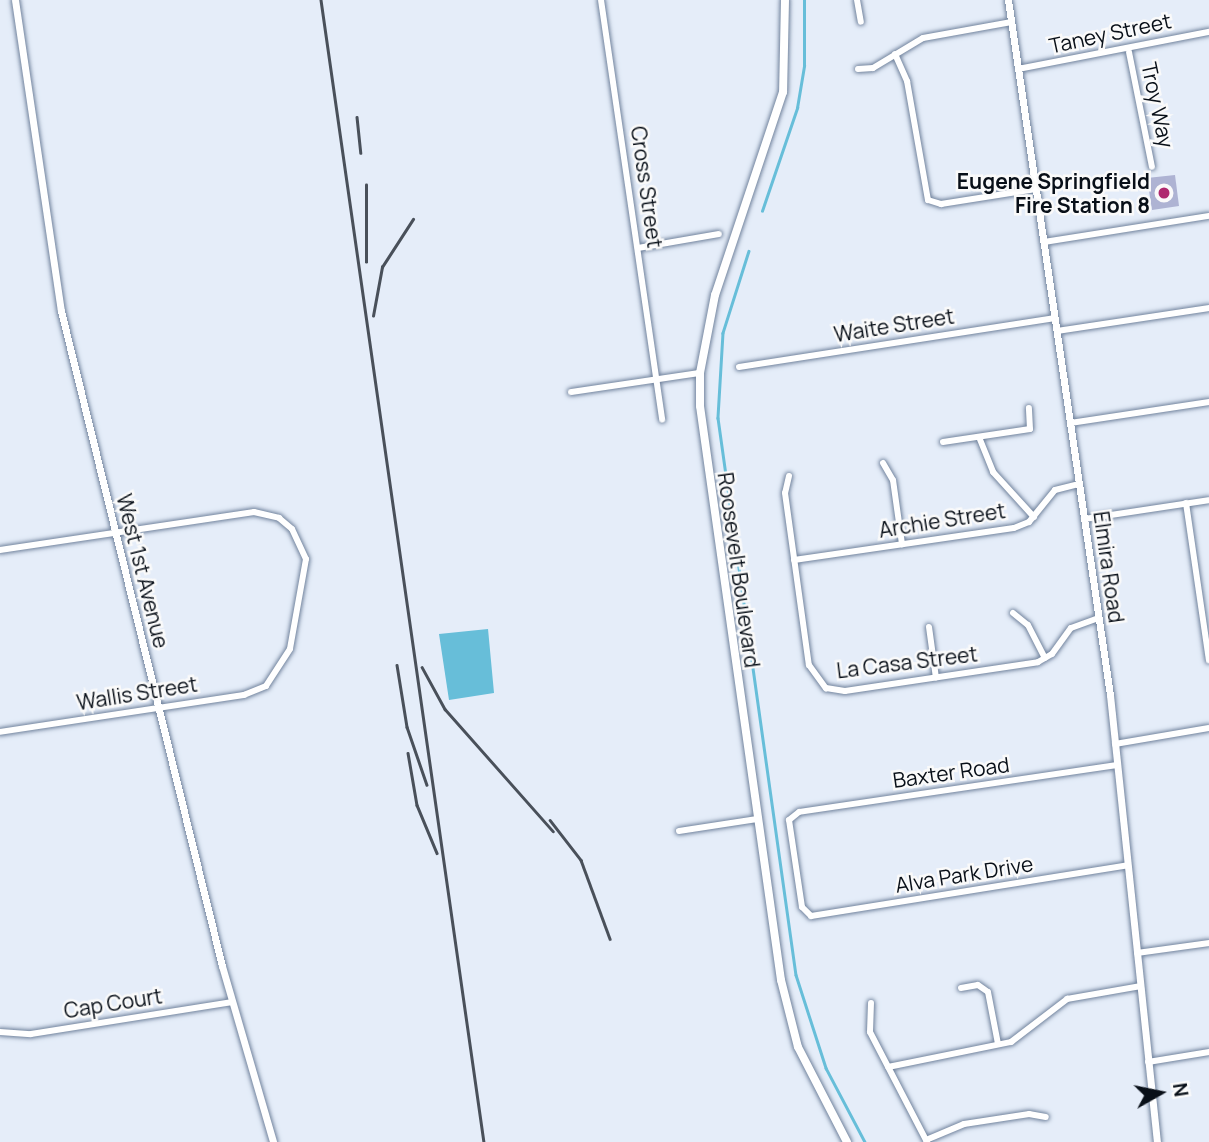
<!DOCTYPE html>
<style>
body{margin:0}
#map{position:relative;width:1209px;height:1142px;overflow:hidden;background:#e5edf9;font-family:Manrope,sans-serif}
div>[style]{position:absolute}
.water>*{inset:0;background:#67bed9}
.stream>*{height:2.5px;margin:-1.25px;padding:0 1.25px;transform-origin:1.25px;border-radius:1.25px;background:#67bed9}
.building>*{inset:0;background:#aeb3d3}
.roads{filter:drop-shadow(0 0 2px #71839d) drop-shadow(0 0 2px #71839d)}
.minor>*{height:6px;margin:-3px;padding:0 3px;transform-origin:3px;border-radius:3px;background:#fff}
.tertiary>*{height:7px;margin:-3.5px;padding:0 3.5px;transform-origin:3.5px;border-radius:3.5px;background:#fff}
.secondary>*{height:8px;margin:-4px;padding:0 4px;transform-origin:4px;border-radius:4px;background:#fff}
.rail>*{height:2.5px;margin:-1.25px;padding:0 1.25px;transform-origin:1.25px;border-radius:1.25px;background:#49505a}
.dots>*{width:19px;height:19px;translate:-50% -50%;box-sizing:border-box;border:4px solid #fafafa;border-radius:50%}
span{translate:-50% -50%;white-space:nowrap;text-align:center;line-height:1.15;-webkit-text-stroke:5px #fafafa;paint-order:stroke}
.street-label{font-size:21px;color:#080f18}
.poi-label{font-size:21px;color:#080f18;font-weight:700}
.right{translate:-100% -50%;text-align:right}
.north{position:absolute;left:1125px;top:1058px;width:70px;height:70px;-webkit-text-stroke:5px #fafafa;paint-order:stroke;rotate:81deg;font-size:19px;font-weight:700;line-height:28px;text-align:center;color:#080f18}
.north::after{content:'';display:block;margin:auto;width:24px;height:32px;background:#080f18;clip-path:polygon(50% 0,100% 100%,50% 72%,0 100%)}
</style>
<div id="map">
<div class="water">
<i style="clip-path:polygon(488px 629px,494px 693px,449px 700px,439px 634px)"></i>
</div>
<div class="stream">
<i style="left:762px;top:211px;width:109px;rotate:-71.2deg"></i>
<i style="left:797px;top:108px;width:43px;rotate:-80.5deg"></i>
<i style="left:804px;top:66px;width:66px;rotate:-90deg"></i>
<i style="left:749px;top:251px;width:86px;rotate:107.6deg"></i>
<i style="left:723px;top:333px;width:85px;rotate:93.4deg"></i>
<i style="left:718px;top:418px;width:562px;rotate:82.03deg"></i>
<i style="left:796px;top:975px;width:98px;rotate:72.1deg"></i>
<i style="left:826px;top:1068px;width:84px;rotate:62.2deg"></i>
</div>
<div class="building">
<i style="clip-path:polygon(1175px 175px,1179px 206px,1152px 210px,1147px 178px)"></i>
</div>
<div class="roads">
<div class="minor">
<i style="left:601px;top:0;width:424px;rotate:81.7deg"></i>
<i style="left:857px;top:0;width:22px;rotate:80deg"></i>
<i style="left:1129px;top:52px;width:117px;rotate:78.7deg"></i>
<i style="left:895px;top:54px;width:30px;rotate:66deg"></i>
<i style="left:907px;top:81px;width:121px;rotate:80deg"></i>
<i style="left:928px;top:200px;width:14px;rotate:17deg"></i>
<i style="left:941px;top:204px;width:96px;rotate:-9deg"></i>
<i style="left:858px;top:69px;width:15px;rotate:-4deg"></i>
<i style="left:873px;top:68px;width:58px;rotate:-31deg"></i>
<i style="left:923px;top:38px;width:90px;rotate:-10.2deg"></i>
<i style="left:1018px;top:69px;width:195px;rotate:-11deg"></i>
<i style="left:1044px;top:242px;width:167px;rotate:-9deg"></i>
<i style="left:638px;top:248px;width:82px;rotate:-9.8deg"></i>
<i style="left:1057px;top:331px;width:154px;rotate:-8.6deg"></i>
<i style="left:739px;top:367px;width:320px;rotate:-8.8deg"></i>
<i style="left:571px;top:392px;width:130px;rotate:-8.4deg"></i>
<i style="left:1070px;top:423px;width:141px;rotate:-8.6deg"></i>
<i style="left:979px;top:437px;width:38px;rotate:68deg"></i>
<i style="left:993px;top:472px;width:61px;rotate:47.7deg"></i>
<i style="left:943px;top:442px;width:88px;rotate:-8.5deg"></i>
<i style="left:1030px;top:429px;width:21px;rotate:-93deg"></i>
<i style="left:883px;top:463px;width:20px;rotate:60deg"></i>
<i style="left:893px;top:480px;width:65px;rotate:82deg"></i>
<i style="left:789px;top:476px;width:17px;rotate:103deg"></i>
<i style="left:785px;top:493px;width:174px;rotate:82.1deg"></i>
<i style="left:809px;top:665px;width:29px;rotate:54deg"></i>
<i style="left:826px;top:688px;width:19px;rotate:9deg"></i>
<i style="left:845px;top:691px;width:195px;rotate:-8.5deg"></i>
<i style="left:1038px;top:662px;width:16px;rotate:-30deg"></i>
<i style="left:1052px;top:654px;width:32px;rotate:-54deg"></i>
<i style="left:1071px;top:628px;width:30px;rotate:-20deg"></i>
<i style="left:1186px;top:503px;width:159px;rotate:81.7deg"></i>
<i style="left:1084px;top:519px;width:126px;rotate:-8.6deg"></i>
<i style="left:0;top:550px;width:257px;rotate:-8.5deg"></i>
<i style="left:254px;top:512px;width:26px;rotate:13deg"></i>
<i style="left:279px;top:518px;width:17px;rotate:40deg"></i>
<i style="left:292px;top:529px;width:33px;rotate:65deg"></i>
<i style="left:306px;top:559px;width:91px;rotate:100.1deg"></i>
<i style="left:290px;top:649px;width:44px;rotate:123deg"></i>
<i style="left:266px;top:686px;width:24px;rotate:158deg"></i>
<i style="left:244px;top:695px;width:247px;rotate:171.4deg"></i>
<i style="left:794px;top:560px;width:222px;rotate:-8.3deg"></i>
<i style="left:1014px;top:528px;width:16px;rotate:-22deg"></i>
<i style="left:1029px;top:522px;width:41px;rotate:-50.9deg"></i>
<i style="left:1055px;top:490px;width:25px;rotate:-14deg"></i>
<i style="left:1013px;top:613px;width:19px;rotate:39deg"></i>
<i style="left:1028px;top:625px;width:37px;rotate:63deg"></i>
<i style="left:929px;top:627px;width:51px;rotate:82.2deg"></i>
<i style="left:1115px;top:744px;width:95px;rotate:-9.7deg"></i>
<i style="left:1117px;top:765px;width:321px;rotate:171.6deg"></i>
<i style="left:799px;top:812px;width:13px;rotate:141deg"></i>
<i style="left:789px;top:820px;width:88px;rotate:81.5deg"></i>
<i style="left:802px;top:907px;width:13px;rotate:45deg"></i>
<i style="left:811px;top:916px;width:321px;rotate:-9.1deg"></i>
<i style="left:679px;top:831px;width:79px;rotate:-8.7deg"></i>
<i style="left:1137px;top:953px;width:73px;rotate:-7.9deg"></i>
<i style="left:961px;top:988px;width:17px;rotate:-10deg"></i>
<i style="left:978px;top:985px;width:12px;rotate:35deg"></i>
<i style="left:988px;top:992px;width:53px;rotate:79.1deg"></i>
<i style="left:871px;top:1003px;width:29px;rotate:92deg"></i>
<i style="left:870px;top:1032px;width:124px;rotate:62.6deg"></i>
<i style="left:0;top:1032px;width:31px;rotate:4deg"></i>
<i style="left:31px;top:1034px;width:204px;rotate:-9deg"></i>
<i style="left:1148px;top:1062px;width:62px;rotate:-9.3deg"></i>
<i style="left:888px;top:1067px;width:126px;rotate:-11.5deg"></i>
<i style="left:1011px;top:1042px;width:71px;rotate:-37.5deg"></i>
<i style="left:1067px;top:999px;width:75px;rotate:-10deg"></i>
<i style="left:926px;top:1140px;width:41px;rotate:-22.8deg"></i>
<i style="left:964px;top:1124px;width:66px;rotate:-8.7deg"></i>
<i style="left:1029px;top:1114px;width:17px;rotate:10deg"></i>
</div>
<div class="tertiary">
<i style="left:15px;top:0;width:314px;rotate:81.6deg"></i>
<i style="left:61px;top:311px;width:674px;rotate:76.19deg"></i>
<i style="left:222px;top:966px;width:183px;rotate:73.8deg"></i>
<i style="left:1008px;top:0;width:702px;rotate:81.65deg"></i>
<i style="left:1110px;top:695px;width:449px;rotate:84deg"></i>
</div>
<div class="secondary">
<i style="left:785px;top:0;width:92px;rotate:91.2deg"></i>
<i style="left:783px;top:92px;width:214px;rotate:108.5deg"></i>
<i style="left:715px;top:295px;width:79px;rotate:100.9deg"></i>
<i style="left:700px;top:373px;width:33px;rotate:90deg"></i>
<i style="left:700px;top:406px;width:580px;rotate:81.97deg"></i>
<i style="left:781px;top:980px;width:69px;rotate:75.8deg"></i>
<i style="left:798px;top:1047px;width:107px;rotate:62.7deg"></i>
</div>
</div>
<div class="rail">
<i style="left:321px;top:0;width:1154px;rotate:81.88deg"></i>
<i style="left:357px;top:117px;width:36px;rotate:84deg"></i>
<i style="left:366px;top:262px;width:77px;rotate:-90deg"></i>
<i style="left:373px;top:316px;width:50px;rotate:-79.6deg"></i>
<i style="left:382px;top:267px;width:57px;rotate:-57.1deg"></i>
<i style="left:397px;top:665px;width:63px;rotate:80.8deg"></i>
<i style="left:407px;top:727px;width:61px;rotate:71deg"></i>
<i style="left:422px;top:667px;width:48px;rotate:61.3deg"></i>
<i style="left:445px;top:709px;width:163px;rotate:48.5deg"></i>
<i style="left:408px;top:753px;width:53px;rotate:80.2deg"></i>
<i style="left:417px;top:805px;width:52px;rotate:67.4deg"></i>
<i style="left:550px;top:820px;width:51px;rotate:52.2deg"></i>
<i style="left:581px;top:860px;width:84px;rotate:69.8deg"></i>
</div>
<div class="dots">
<i style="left:1164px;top:193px;background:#af296f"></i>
</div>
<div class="street-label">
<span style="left:1110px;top:33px;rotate:-12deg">Taney Street</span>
<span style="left:1158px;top:105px;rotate:78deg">Troy Way</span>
<span style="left:647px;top:187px;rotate:82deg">Cross Street</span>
<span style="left:894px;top:325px;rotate:-9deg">Waite Street</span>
<span style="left:942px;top:520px;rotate:-9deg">Archie Street</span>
<span style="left:1109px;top:567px;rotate:82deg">Elmira Road</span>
<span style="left:739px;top:570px;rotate:82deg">Roosevelt Boulevard</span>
<span style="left:143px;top:571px;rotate:76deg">West 1st Avenue</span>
<span style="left:907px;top:662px;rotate:-7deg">La Casa Street</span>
<span style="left:137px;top:693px;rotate:-9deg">Wallis Street</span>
<span style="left:951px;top:772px;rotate:-8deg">Baxter Road</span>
<span style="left:964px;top:874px;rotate:-9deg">Alva Park Drive</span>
<span style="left:113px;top:1003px;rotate:-9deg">Cap Court</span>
</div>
<div class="poi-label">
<span class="right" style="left:1150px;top:193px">Eugene Springfield<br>Fire Station 8</span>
</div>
<div class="north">N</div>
</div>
